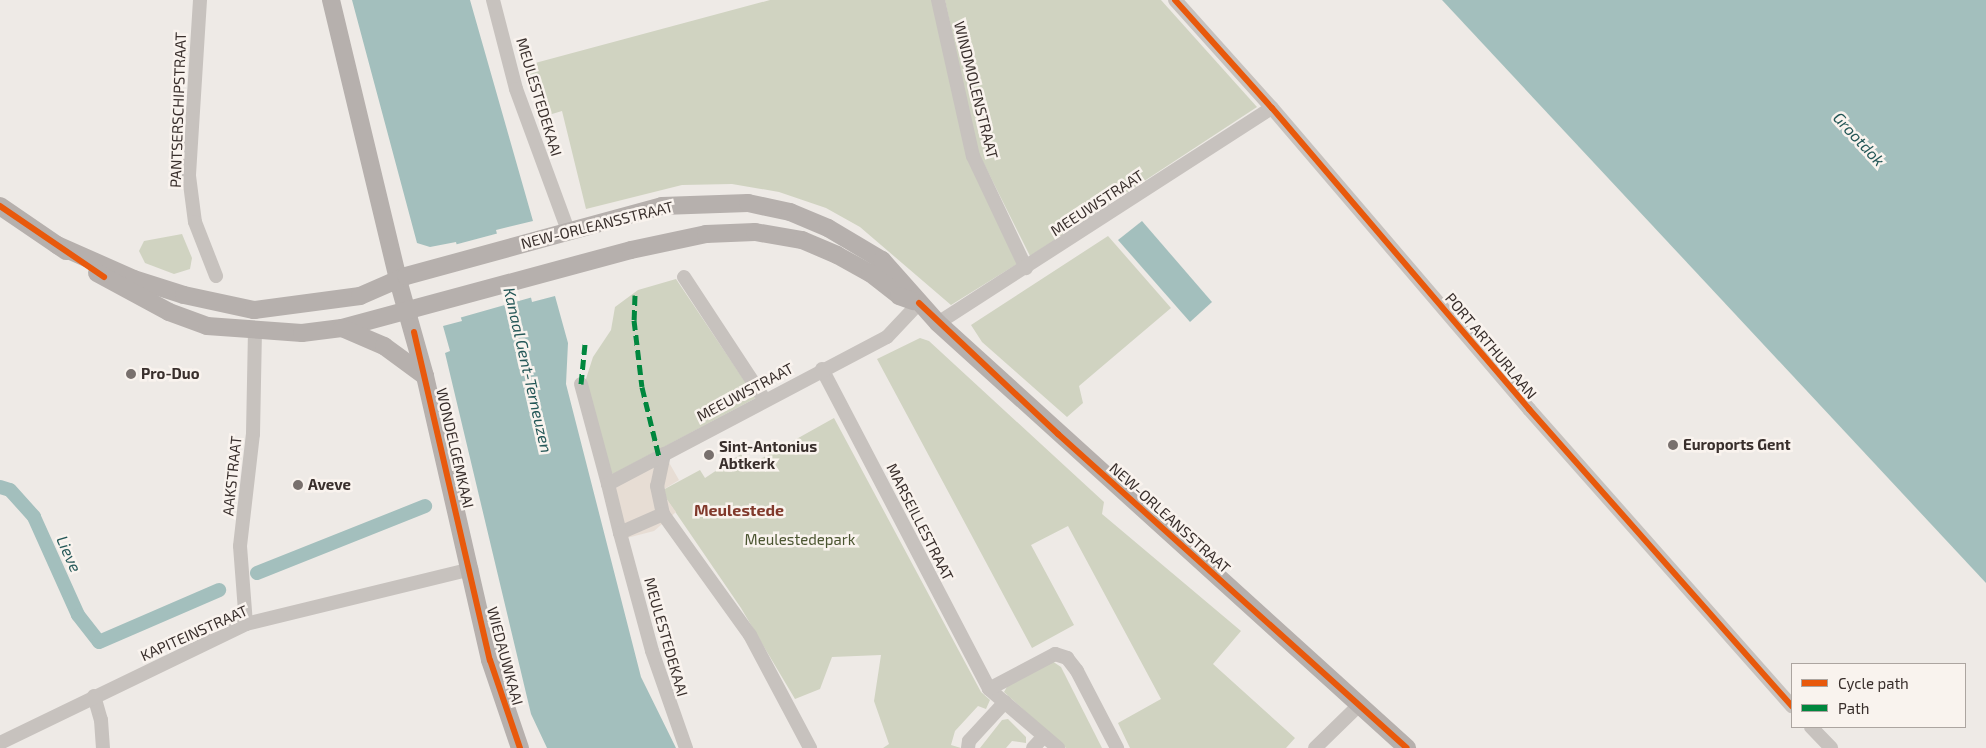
<!DOCTYPE html>
<style>
body{margin:0}
#map{position:relative;width:1986px;height:748px;overflow:hidden;background:#eeeae6;font-family:"Exo 2",sans-serif}
div>[style]{position:absolute}
.green>*{inset:0;background:#d0d3c1}
.plaza>*{inset:0;background:#e7ddd4}
.water>*{inset:0;background:#a3bfbd}
.pier>*{inset:0;background:#eeeae6}
.canal>*{height:14px;margin:-7px;padding:0 7px;transform-origin:7px;border-radius:7px;background:#a3bfbd}
.minor>*{height:14px;margin:-7px;padding:0 7px;transform-origin:7px;border-radius:7px;background:#c7c2be}
.major>*{height:18px;margin:-9px;padding:0 9px;transform-origin:9px;border-radius:9px;background:#b6b0ad}
.quiet>*{height:5px;margin-top:-2.5px;transform-origin:0;background:repeating-linear-gradient(90deg,#00873e 0 10px,transparent 0 15px)}
.cycleway>*{height:6px;margin:-3px;padding:0 3px;transform-origin:3px;border-radius:3px;background:#e8590c}
.dots>*{width:14px;height:14px;translate:-50% -50%;box-sizing:border-box;border:2px solid #f9f3ee;border-radius:50%}
span{translate:-50% -50%;white-space:nowrap;text-align:center;line-height:1.15;-webkit-text-stroke:5px #f9f3ee;paint-order:stroke}
.street-label{font-size:15px;color:#392f2c}
.poi-label{font-size:15px;color:#392f2c;font-weight:700}
.left{translate:0 -50%;text-align:left}
.park-label{font-size:15px;color:#4b5531}
.water-label{font-size:16px;color:#245757;font-style:italic}
.neighbourhood-label{font-size:16px;color:#81392b;font-weight:700}
.legend{position:absolute;left:1791px;top:663px;width:175px;height:65px;box-sizing:border-box;background:#f9f3ee;border:1px solid #aca5a0;margin:0;padding:6px 9px;list-style:none;font-size:15px;color:#392f2c}
.legend li{display:flex;align-items:center;gap:10px;height:25px}
.legend b{width:25px;border:1px solid #aca5a0}
</style>
<div id="map">
<div class="green">
<i style="clip-path:polygon(770px 0,932px 0,968px 159px,1017px 264px,951px 305px,860px 227px,826px 208px,779px 192px,732px 184px,682px 185px,586px 209px,562px 111px,542px 117px,524px 66px)"></i>
<i style="clip-path:polygon(945px 0,1161px 0,1257px 107px,1030px 256px,977px 150px)"></i>
<i style="clip-path:polygon(182px 234px,192px 258px,190px 269px,174px 274px,145px 263px,139px 251px,144px 241px)"></i>
<i style="clip-path:polygon(1108px 236px,1171px 308px,1079px 386px,1083px 403px,1067px 417px,982px 342px,971px 325px)"></i>
<i style="clip-path:polygon(676px 279px,756px 398px,613px 474px,608px 471px,584px 385px,593px 357px,611px 330px,615px 307px,638px 290px)"></i>
<i style="clip-path:polygon(920px 338px,929px 341px,1104px 502px,1102px 514px,1241px 631px,1213px 664px,1295px 738px,1286px 748px,1130px 748px,1118px 723px,1161px 699px,1068px 526px,1031px 545px,1074px 625px,1032px 648px,877px 359px)"></i>
<i style="clip-path:polygon(834px 418px,981px 692px,990px 700px,986px 709px,978px 706px,955px 731px,951px 745px,961px 748px,883px 748px,889px 744px,874px 701px,881px 655px,832px 657px,820px 689px,795px 699px,741px 608px,661px 491px,700px 470px,705px 478px,741px 454px,748px 466px)"></i>
<i style="clip-path:polygon(1052px 661px,1061px 667px,1102px 748px,1066px 748px,1004px 692px,1009px 683px)"></i>
<i style="clip-path:polygon(1008px 719px,1026px 737px,1026px 743px,1012px 741px,1006px 748px,980px 748px,1002px 720px)"></i>
</div>
<div class="plaza">
<i style="clip-path:polygon(663px 452px,679px 480px,661px 491px,676px 512px,654px 531px,619px 540px,603px 482px)"></i>
</div>
<div class="water">
<i style="clip-path:polygon(352px 0,470px 0,533px 221px,496px 230px,513px 297px,530px 293px,532px 302px,555px 296px,568px 343px,566px 384px,641px 677px,676px 748px,547px 748px,531px 714px,445px 353px,450px 351px,443px 326px,462px 321px,459px 312px,473px 308px,456px 242px,430px 247px,417px 243px)"></i>
<i style="clip-path:polygon(1442px 0,1986px 0,1986px 583px)"></i>
<i style="clip-path:polygon(1142px 221px,1212px 302px,1190px 322px,1118px 240px)"></i>
</div>
<div class="pier">
<i style="clip-path:polygon(499px 233px,515px 294px,530px 290px,533px 297px,459px 318px,458px 310px,470px 307px,454px 245px)"></i>
</div>
<div class="canal">
<i style="left:0;top:487px;width:10px;rotate:17deg"></i>
<i style="left:10px;top:490px;width:36px;rotate:48deg"></i>
<i style="left:34px;top:517px;width:107px;rotate:65.8deg"></i>
<i style="left:78px;top:615px;width:34px;rotate:52deg"></i>
<i style="left:99px;top:642px;width:131px;rotate:-23.4deg"></i>
<i style="left:257px;top:573px;width:181px;rotate:-21.7deg"></i>
</div>
<div class="minor">
<i style="left:200px;top:0;width:176px;rotate:93.6deg"></i>
<i style="left:189px;top:176px;width:46px;rotate:82.6deg"></i>
<i style="left:195px;top:222px;width:58px;rotate:68.7deg"></i>
<i style="left:493px;top:0;width:92px;rotate:75.5deg"></i>
<i style="left:516px;top:89px;width:150px;rotate:69.8deg"></i>
<i style="left:938px;top:0;width:160px;rotate:77.4deg"></i>
<i style="left:973px;top:156px;width:124px;rotate:64.7deg"></i>
<i style="left:1175px;top:0;width:145px;rotate:48.1deg"></i>
<i style="left:1272px;top:108px;width:396px;rotate:49.5deg"></i>
<i style="left:1529px;top:409px;width:397px;rotate:48.5deg"></i>
<i style="left:684px;top:277px;width:146px;rotate:56.7deg"></i>
<i style="left:938px;top:323px;width:397px;rotate:-32.8deg"></i>
<i style="left:822px;top:369px;width:361px;rotate:62.4deg"></i>
<i style="left:989px;top:689px;width:91px;rotate:40.5deg"></i>
<i style="left:581px;top:384px;width:104px;rotate:74.9deg"></i>
<i style="left:664px;top:454px;width:33px;rotate:102deg"></i>
<i style="left:657px;top:486px;width:29px;rotate:78deg"></i>
<i style="left:663px;top:514px;width:149px;rotate:54.3deg"></i>
<i style="left:750px;top:635px;width:128px;rotate:62deg"></i>
<i style="left:663px;top:514px;width:47px;rotate:156.2deg"></i>
<i style="left:620px;top:533px;width:50px;rotate:-103.8deg"></i>
<i style="left:608px;top:484px;width:315px;rotate:-27.8deg"></i>
<i style="left:887px;top:337px;width:47px;rotate:-46.7deg"></i>
<i style="left:620px;top:533px;width:122px;rotate:74.8deg"></i>
<i style="left:652px;top:651px;width:103px;rotate:70.7deg"></i>
<i style="left:246px;top:624px;width:78px;rotate:-94.4deg"></i>
<i style="left:240px;top:546px;width:113px;rotate:-83.4deg"></i>
<i style="left:253px;top:434px;width:102px;rotate:-88.9deg"></i>
<i style="left:989px;top:689px;width:75px;rotate:-27.9deg"></i>
<i style="left:1055px;top:654px;width:13px;rotate:18deg"></i>
<i style="left:1067px;top:658px;width:16px;rotate:52deg"></i>
<i style="left:1077px;top:671px;width:87px;rotate:62.5deg"></i>
<i style="left:94px;top:696px;width:25px;rotate:74deg"></i>
<i style="left:101px;top:720px;width:28px;rotate:86deg"></i>
<i style="left:1811px;top:727px;width:29px;rotate:46deg"></i>
<i style="left:0;top:743px;width:273px;rotate:-25.8deg"></i>
<i style="left:246px;top:624px;width:232px;rotate:-13.7deg"></i>
<i style="left:968px;top:748px;width:7px;rotate:-82deg"></i>
<i style="left:969px;top:741px;width:53px;rotate:-47.3deg"></i>
<i style="left:1033px;top:748px;width:16px;rotate:-47deg"></i>
<i style="left:1315px;top:748px;width:62px;rotate:-44.3deg"></i>
</div>
<div class="major">
<i style="left:331px;top:0;width:288px;rotate:76.5deg"></i>
<i style="left:398px;top:280px;width:100px;rotate:74.3deg"></i>
<i style="left:425px;top:376px;width:291px;rotate:77.1deg"></i>
<i style="left:490px;top:660px;width:93px;rotate:71.2deg"></i>
<i style="left:0;top:206px;width:80px;rotate:34.3deg"></i>
<i style="left:57px;top:245px;width:84px;rotate:23.8deg"></i>
<i style="left:134px;top:279px;width:52px;rotate:17.7deg"></i>
<i style="left:184px;top:295px;width:72px;rotate:12.1deg"></i>
<i style="left:254px;top:310px;width:107px;rotate:-7.5deg"></i>
<i style="left:360px;top:296px;width:50px;rotate:-23.5deg"></i>
<i style="left:406px;top:276px;width:265px;rotate:-15.3deg"></i>
<i style="left:662px;top:206px;width:86px;rotate:-2deg"></i>
<i style="left:748px;top:203px;width:43px;rotate:12.1deg"></i>
<i style="left:790px;top:212px;width:41px;rotate:22.8deg"></i>
<i style="left:828px;top:228px;width:63px;rotate:30.7deg"></i>
<i style="left:882px;top:260px;width:84px;rotate:48.4deg"></i>
<i style="left:938px;top:323px;width:633px;rotate:42.18deg"></i>
<i style="left:97px;top:273px;width:82px;rotate:28.4deg"></i>
<i style="left:169px;top:312px;width:40px;rotate:20.2deg"></i>
<i style="left:207px;top:326px;width:95px;rotate:4.2deg"></i>
<i style="left:302px;top:333px;width:40px;rotate:-7.1deg"></i>
<i style="left:342px;top:328px;width:299px;rotate:-15.1deg"></i>
<i style="left:631px;top:250px;width:77px;rotate:-12deg"></i>
<i style="left:706px;top:234px;width:49px;rotate:-2.3deg"></i>
<i style="left:755px;top:232px;width:48px;rotate:9.7deg"></i>
<i style="left:802px;top:240px;width:38px;rotate:23deg"></i>
<i style="left:837px;top:255px;width:38px;rotate:29deg"></i>
<i style="left:870px;top:273px;width:37px;rotate:38deg"></i>
<i style="left:899px;top:296px;width:15px;rotate:20deg"></i>
<i style="left:342px;top:328px;width:46px;rotate:23.2deg"></i>
<i style="left:384px;top:346px;width:51px;rotate:36.2deg"></i>
</div>
<div class="quiet">
<i style="left:635px;top:295px;width:25px;rotate:92deg"></i>
<i style="left:634px;top:320px;width:67px;rotate:83.2deg"></i>
<i style="left:642px;top:387px;width:72px;rotate:76.3deg"></i>
<i style="left:581px;top:384px;width:40px;rotate:-84.3deg"></i>
</div>
<div class="cycleway">
<i style="left:1175px;top:0;width:145px;rotate:48.1deg"></i>
<i style="left:1272px;top:108px;width:396px;rotate:49.5deg"></i>
<i style="left:1529px;top:409px;width:397px;rotate:48.5deg"></i>
<i style="left:0;top:206px;width:126px;rotate:34.3deg"></i>
<i style="left:919px;top:303px;width:191px;rotate:43.3deg"></i>
<i style="left:1058px;top:434px;width:469px;rotate:42deg"></i>
<i style="left:414px;top:332px;width:337px;rotate:77deg"></i>
<i style="left:490px;top:660px;width:93px;rotate:71.2deg"></i>
</div>
<div class="dots">
<i style="left:131px;top:374px;background:#78706d"></i>
<i style="left:1673px;top:445px;background:#78706d"></i>
<i style="left:709px;top:455px;background:#78706d"></i>
<i style="left:298px;top:485px;background:#78706d"></i>
</div>
<div class="street-label">
<span style="left:976px;top:90px;rotate:76deg">WINDMOLENSTRAAT</span>
<span style="left:539px;top:97px;rotate:73deg">MEULESTEDEKAAI</span>
<span style="left:178px;top:110px;rotate:-88deg">PANTSERSCHIPSTRAAT</span>
<span style="left:1097px;top:203px;rotate:-33deg">MEEUWSTRAAT</span>
<span style="left:597px;top:225px;rotate:-14deg">NEW-ORLEANSSTRAAT</span>
<span style="left:1491px;top:346px;rotate:50deg">PORT ARTHURLAAN</span>
<span style="left:745px;top:392px;rotate:-28deg">MEEUWSTRAAT</span>
<span style="left:455px;top:448px;rotate:77deg">WONDELGEMKAAI</span>
<span style="left:232px;top:476px;rotate:-84deg">AAKSTRAAT</span>
<span style="left:1170px;top:518px;rotate:42deg">NEW-ORLEANSSTRAAT</span>
<span style="left:920px;top:522px;rotate:63deg">MARSEILLESTRAAT</span>
<span style="left:194px;top:633px;rotate:-24deg">KAPITEINSTRAAT</span>
<span style="left:666px;top:637px;rotate:74deg">MEULESTEDEKAAI</span>
<span style="left:505px;top:656px;rotate:75deg">WIEDAUWKAAI</span>
</div>
<div class="poi-label">
<span class="left" style="left:141px;top:374px">Pro-Duo</span>
<span class="left" style="left:1683px;top:445px">Euroports Gent</span>
<span class="left" style="left:719px;top:455px">Sint-Antonius<br>Abtkerk</span>
<span class="left" style="left:308px;top:485px">Aveve</span>
</div>
<div class="park-label">
<span style="left:800px;top:540px">Meulestedepark</span>
</div>
<div class="water-label">
<span style="left:1859px;top:139px;rotate:47deg">Grootdok</span>
<span style="left:528px;top:370px;rotate:77deg">Kanaal Gent-Terneuzen</span>
<span style="left:69px;top:554px;rotate:66deg">Lieve</span>
</div>
<div class="neighbourhood-label">
<span style="left:739px;top:510px">Meulestede</span>
</div>
<ul class="legend">
<li><b style="height:6px;background:#e8590c"></b>Cycle path</li>
<li><b style="height:6px;background:#00873e"></b>Path</li>
</ul>
</div>
